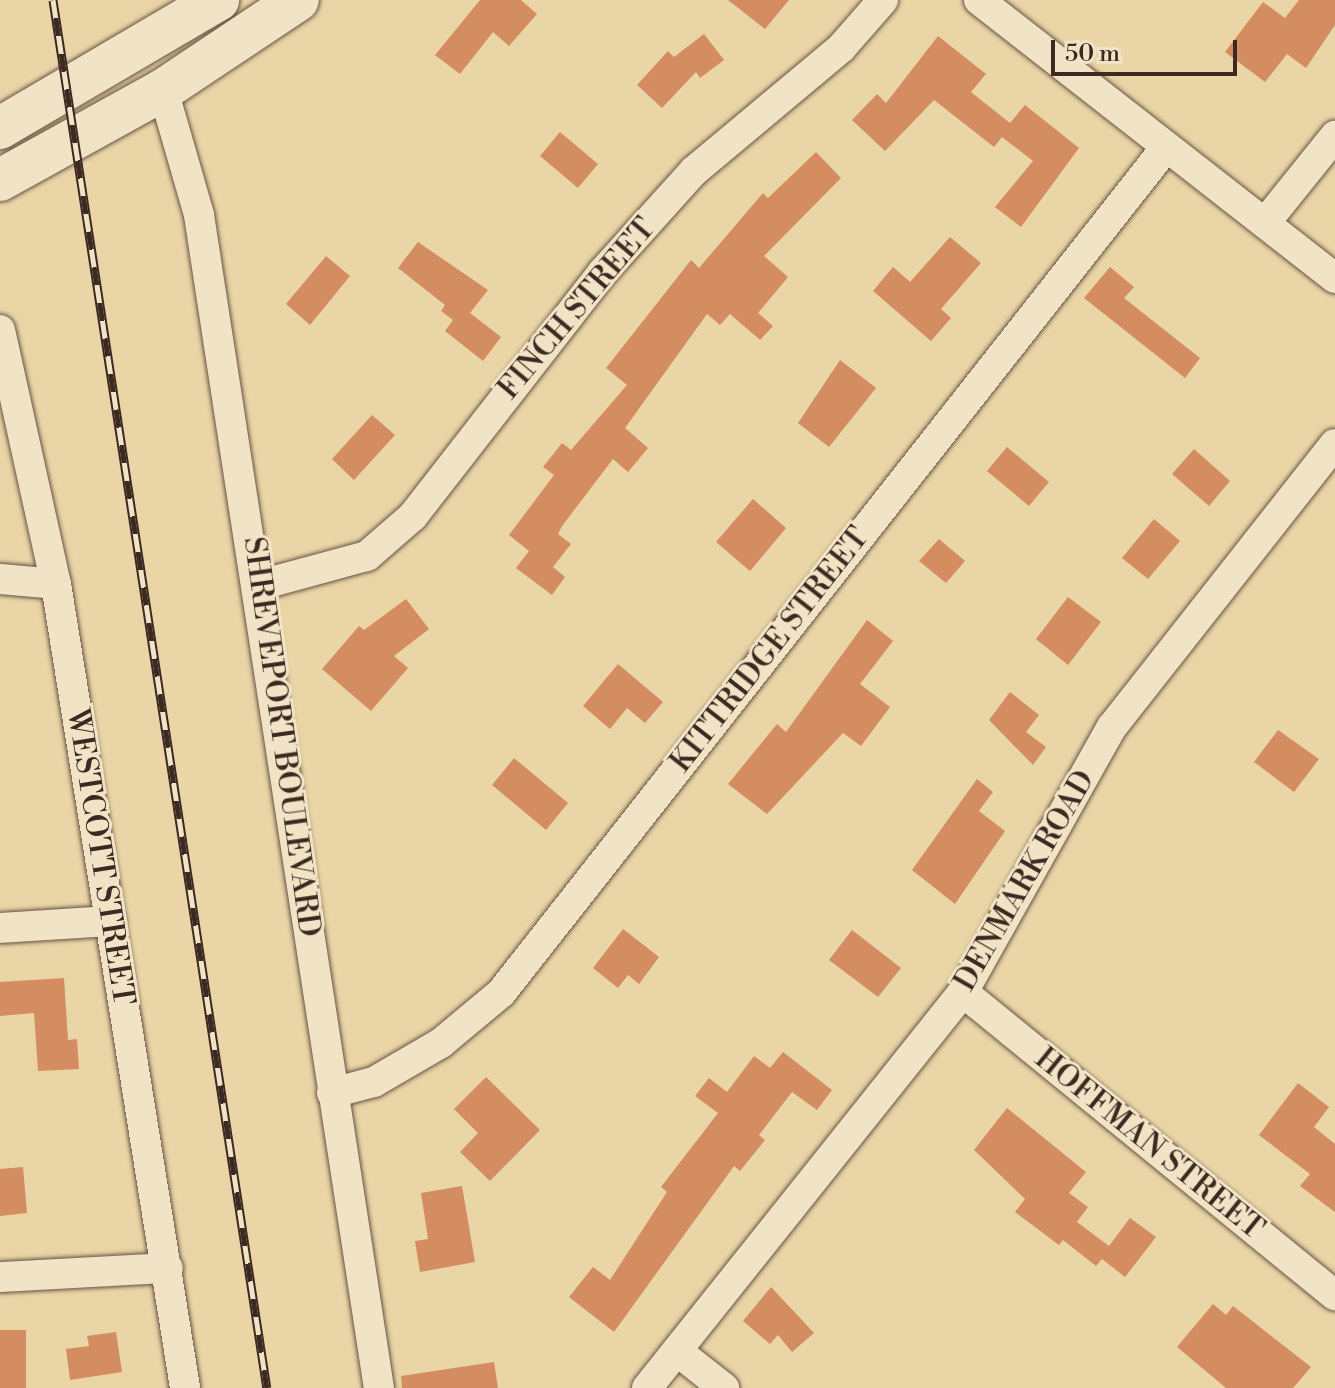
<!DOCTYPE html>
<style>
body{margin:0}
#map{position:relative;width:1335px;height:1388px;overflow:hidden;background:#ead5a7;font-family:"Libre Bodoni",serif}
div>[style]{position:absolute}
.building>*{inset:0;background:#d38d61}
.roads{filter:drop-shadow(0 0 2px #685443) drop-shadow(0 0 2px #685443)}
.street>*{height:30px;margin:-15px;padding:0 15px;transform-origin:15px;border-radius:15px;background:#f1e4c6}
.secondary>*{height:42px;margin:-21px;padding:0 21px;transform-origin:21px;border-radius:21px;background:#f1e4c6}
.rail>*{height:9px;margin-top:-4.5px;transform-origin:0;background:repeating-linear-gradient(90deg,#f1e4c6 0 18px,#3c2922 0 36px);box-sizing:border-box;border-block:2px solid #3c2922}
span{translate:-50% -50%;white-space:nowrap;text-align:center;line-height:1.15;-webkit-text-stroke:6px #f1e4c6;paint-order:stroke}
.street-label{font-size:30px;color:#3c2922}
.scale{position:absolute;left:1051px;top:40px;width:186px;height:36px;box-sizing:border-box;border:4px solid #3c2922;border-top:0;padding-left:10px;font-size:24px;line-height:28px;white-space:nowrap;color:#3c2922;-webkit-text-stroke:6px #f1e4c6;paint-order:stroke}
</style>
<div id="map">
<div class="building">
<i style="clip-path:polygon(480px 0,521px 0,537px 14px,509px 46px,493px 32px,460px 74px,435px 55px)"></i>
<i style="clip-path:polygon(728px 0,789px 0,765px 29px)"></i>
<i style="clip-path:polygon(1299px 0,1335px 0,1335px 25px,1306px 68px,1287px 54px,1265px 82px,1225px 52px,1263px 2px,1285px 18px)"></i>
<i style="clip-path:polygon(704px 34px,724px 60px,700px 78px,696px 72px,662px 108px,637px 85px,668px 51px,674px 57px)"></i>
<i style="clip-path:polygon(938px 36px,986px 74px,971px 92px,1010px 123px,1025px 105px,1079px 148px,1021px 227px,995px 207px,1033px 161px,1002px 137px,994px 147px,934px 100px,885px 151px,852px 120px,877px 94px,886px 103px)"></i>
<i style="clip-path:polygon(560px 132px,598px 164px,578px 188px,540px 156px)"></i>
<i style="clip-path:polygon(816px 152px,841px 178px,764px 256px,788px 277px,758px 313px,773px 326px,760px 340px,730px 314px,720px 325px,707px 314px,625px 428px,648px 448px,628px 472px,613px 459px,562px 526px,558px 534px,571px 544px,553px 567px,565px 577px,552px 595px,516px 568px,529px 551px,509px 535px,554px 475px,543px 467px,562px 443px,571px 450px,627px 385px,606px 368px,691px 260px,699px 268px,763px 193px,768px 198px)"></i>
<i style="clip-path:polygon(950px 237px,981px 263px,941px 309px,951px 318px,931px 341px,873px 291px,893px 267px,910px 282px)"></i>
<i style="clip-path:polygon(418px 242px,488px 290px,470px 313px,501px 337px,483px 361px,445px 331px,453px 320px,441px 311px,445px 305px,398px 268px)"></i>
<i style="clip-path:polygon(326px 256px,350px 276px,310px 325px,286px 304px)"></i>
<i style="clip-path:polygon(1110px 267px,1134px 287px,1124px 298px,1200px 358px,1185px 378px,1084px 298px)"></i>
<i style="clip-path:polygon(840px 360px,876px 388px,829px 447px,798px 423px)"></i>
<i style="clip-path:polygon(372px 415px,395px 435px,354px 480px,332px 459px)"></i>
<i style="clip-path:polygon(1007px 447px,1049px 482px,1029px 506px,987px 471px)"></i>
<i style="clip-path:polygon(1194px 449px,1230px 481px,1209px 506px,1172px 474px)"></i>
<i style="clip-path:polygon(753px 499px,786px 528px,750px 571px,716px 542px)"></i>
<i style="clip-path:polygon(1154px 519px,1180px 541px,1148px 579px,1122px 558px)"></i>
<i style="clip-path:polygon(939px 539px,965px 561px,946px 583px,919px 561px)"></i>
<i style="clip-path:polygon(1068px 597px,1101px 622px,1068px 665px,1036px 639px)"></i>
<i style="clip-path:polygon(406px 599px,429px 629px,394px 656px,408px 668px,371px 711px,322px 669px,359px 626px,364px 630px)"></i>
<i style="clip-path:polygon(867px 620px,893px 641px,860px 684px,890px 707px,861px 746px,843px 733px,767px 814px,728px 784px,777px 724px,786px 732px)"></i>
<i style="clip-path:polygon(618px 664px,663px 702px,645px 723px,627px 708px,610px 729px,583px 706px)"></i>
<i style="clip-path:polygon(1010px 692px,1039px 715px,1026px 732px,1046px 747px,1033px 765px,989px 720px)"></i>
<i style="clip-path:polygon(1278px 730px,1319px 759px,1294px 792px,1254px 762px)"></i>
<i style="clip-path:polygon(514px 758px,568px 803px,546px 830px,492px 785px)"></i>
<i style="clip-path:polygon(977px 779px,993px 792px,979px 811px,1005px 831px,955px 904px,912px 870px)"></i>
<i style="clip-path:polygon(623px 929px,659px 957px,639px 984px,628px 975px,618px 988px,593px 968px)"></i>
<i style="clip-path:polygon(852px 930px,901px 968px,878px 997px,829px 960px)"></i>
<i style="clip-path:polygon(64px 978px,68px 1040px,77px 1039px,79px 1069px,38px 1071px,34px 1013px,0 1016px,0 982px)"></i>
<i style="clip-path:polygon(783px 1052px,832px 1090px,817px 1110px,792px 1092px,759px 1135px,765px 1140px,740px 1171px,734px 1166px,614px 1332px,569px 1297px,593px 1267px,610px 1280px,667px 1192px,661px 1187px,718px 1113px,695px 1096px,709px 1078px,727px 1092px,754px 1056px,770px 1068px)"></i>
<i style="clip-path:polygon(486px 1077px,540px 1130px,490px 1181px,460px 1152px,478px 1133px,454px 1109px)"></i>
<i style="clip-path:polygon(1298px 1083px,1329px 1107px,1314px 1127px,1335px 1144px,1335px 1212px,1300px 1186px,1310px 1174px,1259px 1135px)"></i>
<i style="clip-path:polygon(1007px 1108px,1086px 1172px,1069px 1193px,1088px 1207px,1077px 1222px,1109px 1246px,1130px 1218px,1156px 1237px,1125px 1277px,1102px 1259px,1096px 1266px,1063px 1240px,1059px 1245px,1015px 1212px,1025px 1199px,974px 1150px)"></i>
<i style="clip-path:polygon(23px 1167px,27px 1213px,0 1216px,0 1169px)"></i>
<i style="clip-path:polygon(462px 1186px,475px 1262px,420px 1272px,415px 1241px,428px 1239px,421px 1193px)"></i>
<i style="clip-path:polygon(771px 1287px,814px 1333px,792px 1352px,778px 1335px,770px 1344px,743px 1321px)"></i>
<i style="clip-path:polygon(1213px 1304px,1226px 1315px,1233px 1306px,1311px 1367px,1293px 1388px,1226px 1388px,1177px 1347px)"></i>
<i style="clip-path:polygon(0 1330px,26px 1330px,26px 1388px,0 1388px)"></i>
<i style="clip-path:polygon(116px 1332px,122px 1372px,70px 1380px,66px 1349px,89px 1346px,87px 1336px)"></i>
<i style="clip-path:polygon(494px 1362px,498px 1388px,402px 1388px,401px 1376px)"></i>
</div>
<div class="roads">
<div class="street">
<i style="left:979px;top:0;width:452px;rotate:38deg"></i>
<i style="left:163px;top:90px;width:130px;rotate:73.9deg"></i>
<i style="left:199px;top:215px;width:1187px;rotate:81.28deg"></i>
<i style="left:1265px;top:223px;width:112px;rotate:-51.2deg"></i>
<i style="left:0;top:330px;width:260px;rotate:77.6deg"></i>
<i style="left:56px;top:584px;width:814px;rotate:80.88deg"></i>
<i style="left:0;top:579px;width:56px;rotate:5.1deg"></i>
<i style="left:260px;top:585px;width:111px;rotate:-15.2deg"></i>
<i style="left:367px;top:556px;width:61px;rotate:-41deg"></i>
<i style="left:413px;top:516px;width:309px;rotate:-52.1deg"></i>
<i style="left:603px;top:272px;width:136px;rotate:-48deg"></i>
<i style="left:694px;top:171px;width:192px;rotate:-39.9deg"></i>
<i style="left:841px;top:48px;width:64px;rotate:-48.8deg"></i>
<i style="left:0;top:928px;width:111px;rotate:-3.6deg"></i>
<i style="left:963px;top:992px;width:480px;rotate:39.2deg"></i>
<i style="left:332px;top:1093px;width:43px;rotate:-14.7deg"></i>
<i style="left:374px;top:1082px;width:78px;rotate:-30.2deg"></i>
<i style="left:441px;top:1043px;width:78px;rotate:-39.8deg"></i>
<i style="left:501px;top:993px;width:1071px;rotate:-51.82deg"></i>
<i style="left:0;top:1277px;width:168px;rotate:-3.1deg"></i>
<i style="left:677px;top:1351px;width:60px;rotate:38.2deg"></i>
<i style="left:647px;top:1388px;width:507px;rotate:-51.41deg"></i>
<i style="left:963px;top:992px;width:304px;rotate:-60.7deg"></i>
<i style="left:1112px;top:727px;width:360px;rotate:-51.8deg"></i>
</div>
<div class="secondary">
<i style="left:0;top:128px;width:253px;rotate:-30.4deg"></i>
<i style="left:0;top:180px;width:186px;rotate:-28.9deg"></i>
<i style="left:163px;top:90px;width:162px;rotate:-33.7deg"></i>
</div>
</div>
<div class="rail">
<i style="left:53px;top:0;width:1404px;rotate:81.24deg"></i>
</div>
<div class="street-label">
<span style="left:577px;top:309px;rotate:-50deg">FINCH STREET</span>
<span style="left:770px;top:650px;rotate:-52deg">KITTRIDGE STREET</span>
<span style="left:281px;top:737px;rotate:82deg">SHREVEPORT BOULEVARD</span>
<span style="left:100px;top:857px;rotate:81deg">WESTCOTT STREET</span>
<span style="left:1025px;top:881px;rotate:-60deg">DENMARK ROAD</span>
<span style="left:1149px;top:1144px;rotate:39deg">HOFFMAN STREET</span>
</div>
<div class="scale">50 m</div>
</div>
